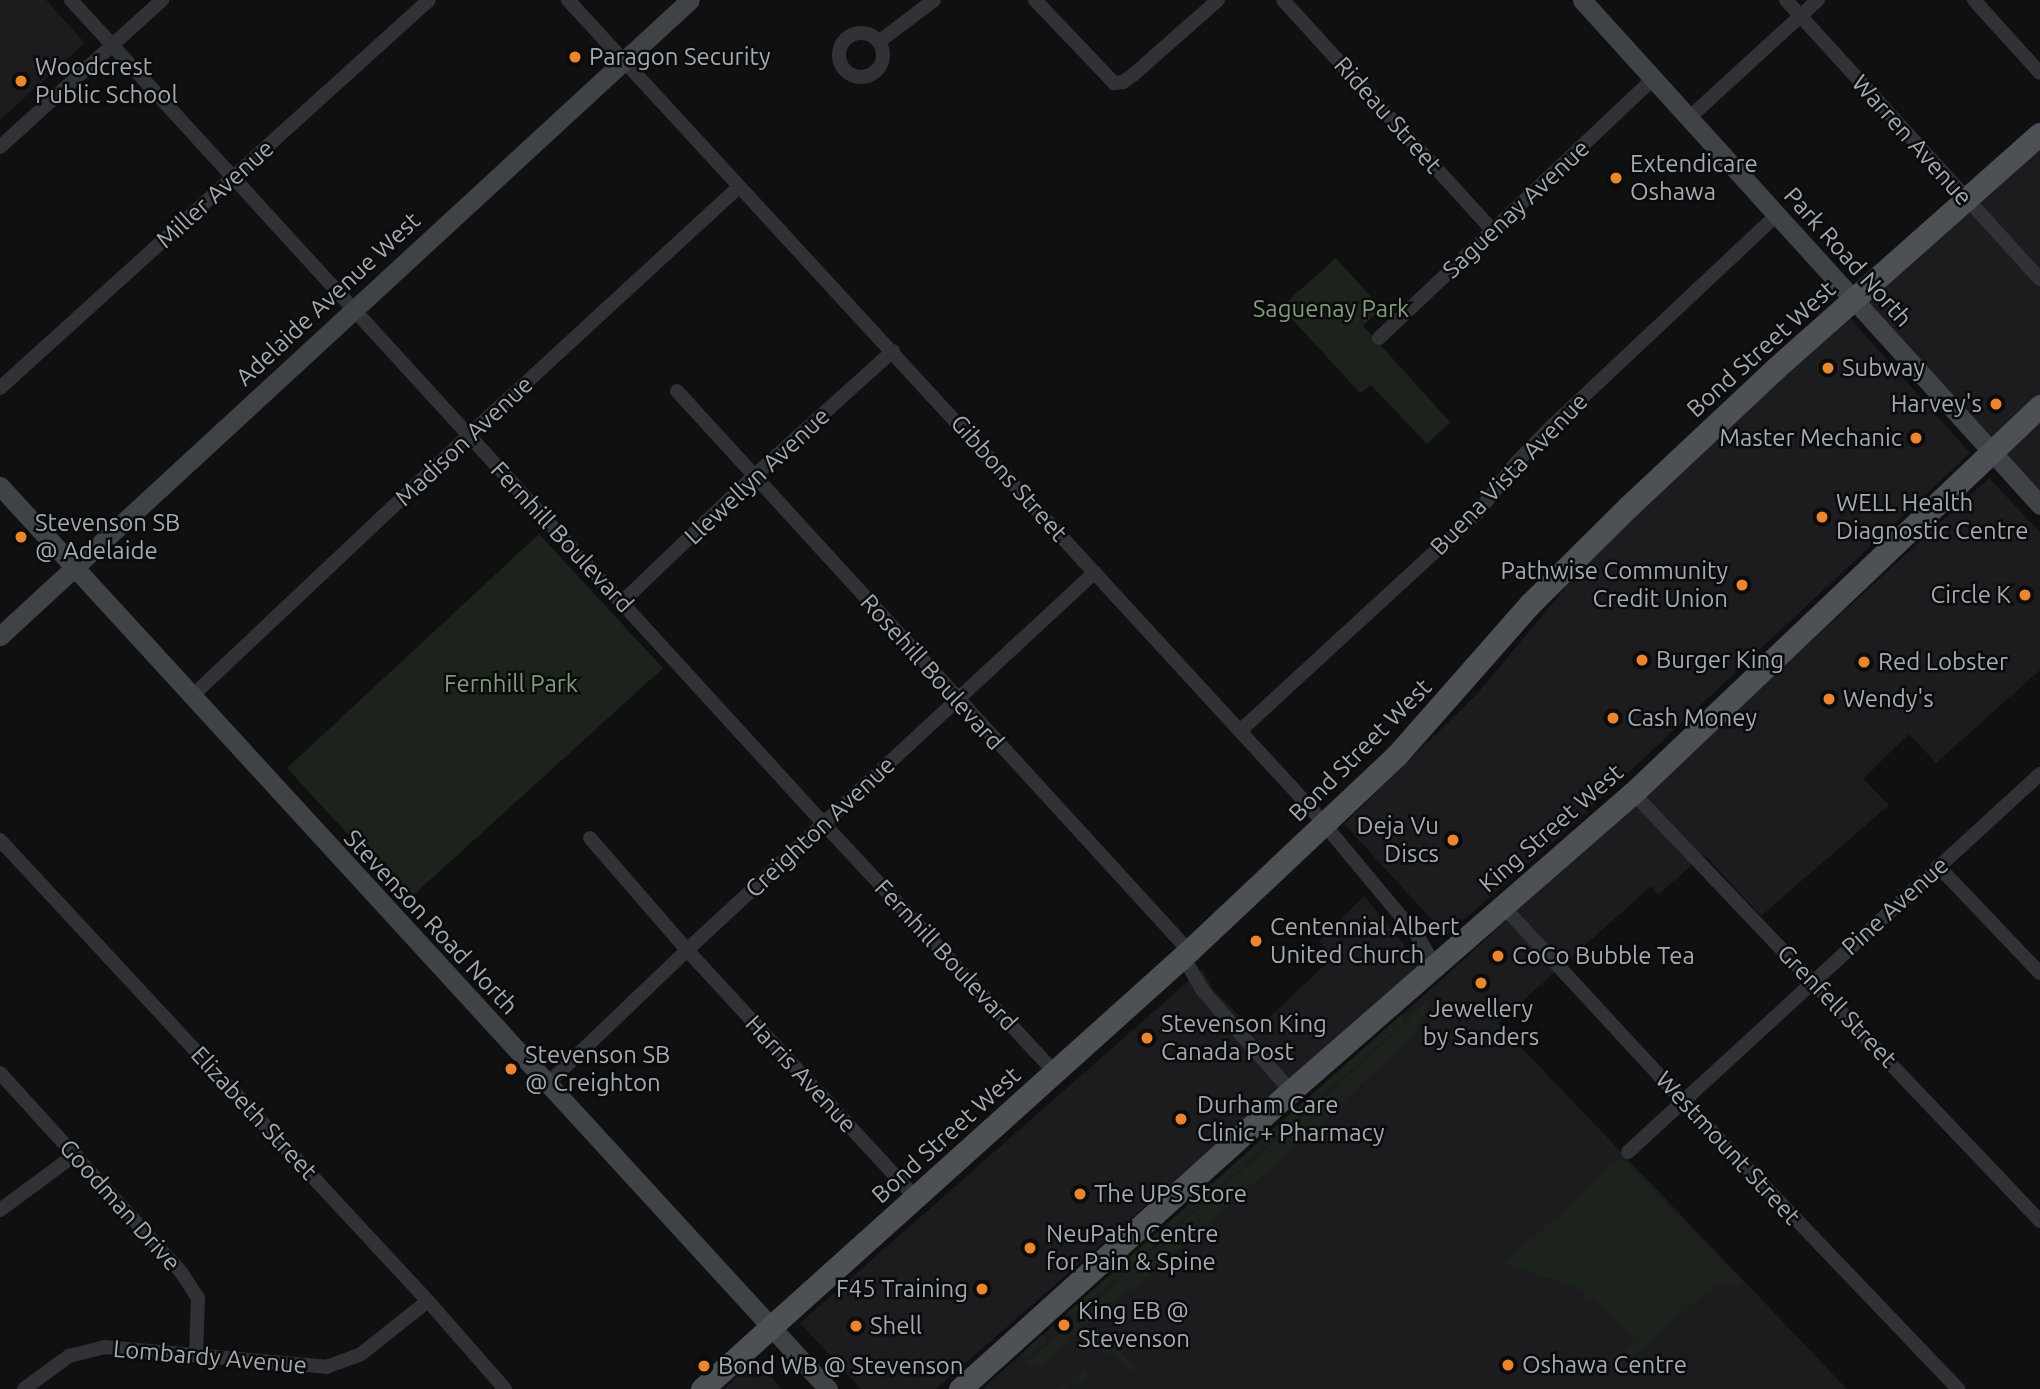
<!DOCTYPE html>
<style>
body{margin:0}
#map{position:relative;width:2040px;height:1389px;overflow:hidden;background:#101011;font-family:Ubuntu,sans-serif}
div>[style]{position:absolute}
.built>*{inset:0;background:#1c1c1e}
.green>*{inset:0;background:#1c231c}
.street>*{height:14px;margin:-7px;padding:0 7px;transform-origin:7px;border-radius:7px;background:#313236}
.street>.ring{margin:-7px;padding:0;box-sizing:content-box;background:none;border:14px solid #313236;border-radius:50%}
.secondary>*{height:19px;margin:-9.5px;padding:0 9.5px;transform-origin:9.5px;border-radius:9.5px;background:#3f4246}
.primary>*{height:23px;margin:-11.5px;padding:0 11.5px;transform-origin:11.5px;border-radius:11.5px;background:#4d5055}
.dots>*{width:19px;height:19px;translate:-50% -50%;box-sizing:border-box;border:4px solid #0b0b0c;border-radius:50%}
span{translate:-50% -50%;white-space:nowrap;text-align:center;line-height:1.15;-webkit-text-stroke:5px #0b0b0c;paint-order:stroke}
.poi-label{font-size:24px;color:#a1a9b1}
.left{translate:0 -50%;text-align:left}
.right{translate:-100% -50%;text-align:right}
.street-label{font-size:24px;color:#a1a9b1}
.park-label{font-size:24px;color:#7d9c78}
</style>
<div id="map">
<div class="built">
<i style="clip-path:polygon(0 0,46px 0,85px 43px,0 120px)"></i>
<i style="clip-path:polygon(2040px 143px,2040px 496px,1861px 299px)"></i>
<i style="clip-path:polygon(1849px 317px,1970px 453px,1569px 828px,1446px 935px,1344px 824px,1478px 693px,1590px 558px)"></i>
<i style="clip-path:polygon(1989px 478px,2040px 532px,2040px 670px,1936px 763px,1909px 734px,1863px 779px,1889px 805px,1761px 916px,1704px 854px,1658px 895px,1651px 886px,1498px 1023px,1847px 1389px,982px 1389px,1450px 972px)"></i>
<i style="clip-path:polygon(1364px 896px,1421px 965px,936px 1389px,861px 1389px,800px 1323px,1202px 969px,1213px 990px,1255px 1031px,1333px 957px,1319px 941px)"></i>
<i style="clip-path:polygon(755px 1359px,782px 1389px,724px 1389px)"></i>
</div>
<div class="green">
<i style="clip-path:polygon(1336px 258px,1381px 308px,1363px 326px,1450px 422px,1427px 444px,1371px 385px,1360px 393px,1281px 307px)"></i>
<i style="clip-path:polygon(539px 534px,663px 668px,408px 900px,287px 768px)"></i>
<i style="clip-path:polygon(1428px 1000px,1424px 1019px,1414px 1033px,1317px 1127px,1131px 1291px,1128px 1289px,1073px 1337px,1065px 1328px,1392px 1036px)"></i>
<i style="clip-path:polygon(1401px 1015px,1405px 1020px,1389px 1036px,1073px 1318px,1068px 1312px)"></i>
<i style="clip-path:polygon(1621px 1158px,1743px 1282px,1738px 1286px,1723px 1283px,1709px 1289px,1632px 1358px,1625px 1352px,1635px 1341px,1593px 1298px,1586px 1304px,1583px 1301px,1586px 1292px,1505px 1263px)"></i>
<i style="clip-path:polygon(1062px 1331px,1070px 1340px,1038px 1368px,1026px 1363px)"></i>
<i style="clip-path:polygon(1043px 1334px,1047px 1341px,1023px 1362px,1024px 1351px)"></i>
<i style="clip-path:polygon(1108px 1345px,1115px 1346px,1138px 1372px,1131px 1370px,1112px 1350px,1104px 1357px,1103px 1350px)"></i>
<i style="clip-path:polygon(1085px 1370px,1089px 1378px,1079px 1388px,1072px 1381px,1064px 1389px,1058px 1389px)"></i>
</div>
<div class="street">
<i style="left:71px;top:0;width:1116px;rotate:47.58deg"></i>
<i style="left:824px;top:824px;width:340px;rotate:47.1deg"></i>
<i style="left:568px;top:0;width:1095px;rotate:47.41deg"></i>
<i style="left:1309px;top:806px;width:170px;rotate:50.2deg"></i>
<i style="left:1418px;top:937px;width:35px;rotate:59deg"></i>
<i style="left:1035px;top:0;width:115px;rotate:46.4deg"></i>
<i style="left:1114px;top:83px;width:9px;rotate:-6deg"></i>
<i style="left:1123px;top:82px;width:12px;rotate:-35deg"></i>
<i style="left:1133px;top:75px;width:113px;rotate:-41.4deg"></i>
<i style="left:1283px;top:0;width:312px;rotate:47.7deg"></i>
<i style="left:1786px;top:0;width:377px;rotate:47.7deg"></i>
<i style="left:1974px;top:0;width:98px;rotate:47.9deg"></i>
<i class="ring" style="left:839px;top:33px;width:30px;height:30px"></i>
<i style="left:880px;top:41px;width:68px;rotate:-37.2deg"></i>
<i style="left:1689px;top:118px;width:175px;rotate:-42.5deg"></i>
<i style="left:0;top:147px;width:219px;rotate:-42.2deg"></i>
<i style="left:1379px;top:338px;width:377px;rotate:-43.4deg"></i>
<i style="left:0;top:388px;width:578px;rotate:-42.13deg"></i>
<i style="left:677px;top:391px;width:759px;rotate:47.56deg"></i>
<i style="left:622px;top:602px;width:182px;rotate:-43.7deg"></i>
<i style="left:754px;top:476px;width:187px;rotate:-42deg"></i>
<i style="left:191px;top:697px;width:382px;rotate:-43.3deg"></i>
<i style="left:469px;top:435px;width:367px;rotate:-42.6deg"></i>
<i style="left:1241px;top:730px;width:322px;rotate:-42.6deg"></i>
<i style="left:1478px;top:512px;width:62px;rotate:-52.2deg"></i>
<i style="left:1516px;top:463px;width:52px;rotate:-45.8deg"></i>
<i style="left:1552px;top:426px;width:307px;rotate:-43.2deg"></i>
<i style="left:1633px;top:793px;width:591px;rotate:46.44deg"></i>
<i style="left:590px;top:838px;width:148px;rotate:49.1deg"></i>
<i style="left:687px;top:950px;width:338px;rotate:47.3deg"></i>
<i style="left:0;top:840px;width:629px;rotate:47.13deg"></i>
<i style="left:428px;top:1301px;width:117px;rotate:48.8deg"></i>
<i style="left:1938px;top:866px;width:148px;rotate:46.4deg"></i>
<i style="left:1502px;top:905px;width:265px;rotate:47.3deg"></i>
<i style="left:1682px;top:1100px;width:400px;rotate:46.3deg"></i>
<i style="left:1183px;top:956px;width:40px;rotate:60.3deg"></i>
<i style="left:1203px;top:991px;width:133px;rotate:48.7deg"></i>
<i style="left:0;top:1073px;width:269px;rotate:47.7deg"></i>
<i style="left:181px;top:1272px;width:31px;rotate:57deg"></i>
<i style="left:198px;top:1298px;width:58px;rotate:92deg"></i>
<i style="left:547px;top:1084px;width:194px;rotate:-43.7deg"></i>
<i style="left:687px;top:950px;width:556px;rotate:-42.81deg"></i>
<i style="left:1628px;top:1152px;width:559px;rotate:-42.54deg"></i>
<i style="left:0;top:1210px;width:94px;rotate:-36.4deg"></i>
<i style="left:24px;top:1389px;width:56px;rotate:-36.3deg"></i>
<i style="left:69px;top:1356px;width:36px;rotate:-14deg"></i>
<i style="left:104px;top:1347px;width:223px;rotate:5.1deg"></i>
<i style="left:326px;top:1367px;width:37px;rotate:-20deg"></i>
<i style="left:361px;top:1354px;width:85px;rotate:-38.3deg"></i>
</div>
<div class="secondary">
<i style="left:1582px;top:0;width:682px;rotate:47.79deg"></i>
<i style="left:0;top:486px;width:1225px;rotate:47.48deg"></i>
<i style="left:0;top:636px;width:938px;rotate:-42.67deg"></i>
</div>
<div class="primary">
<i style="left:702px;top:1389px;width:655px;rotate:-41.97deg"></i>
<i style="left:1189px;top:951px;width:284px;rotate:-43.3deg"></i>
<i style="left:1396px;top:756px;width:203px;rotate:-48.6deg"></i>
<i style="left:1530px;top:604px;width:138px;rotate:-44.7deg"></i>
<i style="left:1628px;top:507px;width:203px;rotate:-43.2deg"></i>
<i style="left:1776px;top:368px;width:353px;rotate:-41.6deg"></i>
<i style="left:960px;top:1389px;width:445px;rotate:-42deg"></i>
<i style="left:1291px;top:1091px;width:454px;rotate:-41.1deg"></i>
<i style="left:1633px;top:793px;width:562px;rotate:-43.56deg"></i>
</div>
<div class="dots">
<i style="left:575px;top:57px;background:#eb852e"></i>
<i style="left:21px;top:81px;background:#eb852e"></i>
<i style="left:1616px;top:178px;background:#eb852e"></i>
<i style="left:1828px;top:368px;background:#eb852e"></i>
<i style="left:1996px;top:404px;background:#eb852e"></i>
<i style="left:1916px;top:438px;background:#eb852e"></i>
<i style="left:1822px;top:517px;background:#eb852e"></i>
<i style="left:21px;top:537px;background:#eb852e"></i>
<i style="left:1742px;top:585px;background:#eb852e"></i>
<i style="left:2025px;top:595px;background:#eb852e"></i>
<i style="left:1642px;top:660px;background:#eb852e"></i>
<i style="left:1864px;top:662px;background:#eb852e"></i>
<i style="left:1829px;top:699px;background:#eb852e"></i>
<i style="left:1613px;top:718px;background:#eb852e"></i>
<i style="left:1453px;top:840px;background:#eb852e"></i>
<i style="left:1256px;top:941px;background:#eb852e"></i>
<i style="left:1498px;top:956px;background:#eb852e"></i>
<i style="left:1481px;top:983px;background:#eb852e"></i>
<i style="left:1147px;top:1038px;background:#eb852e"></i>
<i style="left:511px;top:1069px;background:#eb852e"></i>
<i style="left:1181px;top:1119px;background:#eb852e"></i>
<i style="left:1080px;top:1194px;background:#eb852e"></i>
<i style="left:1030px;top:1248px;background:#eb852e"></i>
<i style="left:982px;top:1289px;background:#eb852e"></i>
<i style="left:1064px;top:1325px;background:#eb852e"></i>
<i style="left:856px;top:1326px;background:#eb852e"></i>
<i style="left:1508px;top:1365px;background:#eb852e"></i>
<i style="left:704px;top:1366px;background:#eb852e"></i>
</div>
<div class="poi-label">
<span class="left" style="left:589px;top:57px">Paragon Security</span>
<span class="left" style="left:35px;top:81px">Woodcrest<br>Public School</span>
<span class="left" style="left:1630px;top:178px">Extendicare<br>Oshawa</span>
<span class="left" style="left:1842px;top:368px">Subway</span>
<span class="right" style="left:1982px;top:404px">Harvey's</span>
<span class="right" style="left:1902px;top:438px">Master Mechanic</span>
<span class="left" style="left:1836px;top:517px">WELL Health<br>Diagnostic Centre</span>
<span class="left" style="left:35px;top:537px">Stevenson SB<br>@ Adelaide</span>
<span class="right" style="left:1728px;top:585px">Pathwise Community<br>Credit Union</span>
<span class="right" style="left:2011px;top:595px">Circle K</span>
<span class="left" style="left:1656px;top:660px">Burger King</span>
<span class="left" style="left:1878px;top:662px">Red Lobster</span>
<span class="left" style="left:1843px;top:699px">Wendy's</span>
<span class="left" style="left:1627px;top:718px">Cash Money</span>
<span class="right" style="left:1439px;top:840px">Deja Vu<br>Discs</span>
<span class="left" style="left:1270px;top:941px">Centennial Albert<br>United Church</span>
<span class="left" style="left:1512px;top:956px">CoCo Bubble Tea</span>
<span style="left:1481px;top:1023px">Jewellery<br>by Sanders</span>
<span class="left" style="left:1161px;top:1038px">Stevenson King<br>Canada Post</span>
<span class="left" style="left:525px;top:1069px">Stevenson SB<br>@ Creighton</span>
<span class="left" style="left:1197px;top:1119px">Durham Care<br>Clinic + Pharmacy</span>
<span class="left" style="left:1094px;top:1194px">The UPS Store</span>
<span class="left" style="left:1046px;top:1248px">NeuPath Centre<br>for Pain &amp; Spine</span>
<span class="right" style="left:968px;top:1289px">F45 Training</span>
<span class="left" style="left:1078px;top:1325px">King EB @<br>Stevenson</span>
<span class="left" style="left:870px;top:1326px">Shell</span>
<span class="left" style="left:1522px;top:1365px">Oshawa Centre</span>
<span class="left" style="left:718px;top:1366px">Bond WB @ Stevenson</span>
</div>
<div class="street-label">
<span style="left:1388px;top:115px;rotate:48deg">Rideau Street</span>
<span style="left:1912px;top:140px;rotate:48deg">Warren Avenue</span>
<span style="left:215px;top:194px;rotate:-42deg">Miller Avenue</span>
<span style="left:1516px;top:209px;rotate:-43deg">Saguenay Avenue</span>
<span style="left:1848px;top:257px;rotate:48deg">Park Road North</span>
<span style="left:328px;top:299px;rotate:-43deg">Adelaide Avenue West</span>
<span style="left:1761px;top:349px;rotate:-42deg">Bond Street West</span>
<span style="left:464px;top:441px;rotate:-43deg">Madison Avenue</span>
<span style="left:1509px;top:474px;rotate:-46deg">Buena Vista Avenue</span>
<span style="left:757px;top:476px;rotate:-43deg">Llewellyn Avenue</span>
<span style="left:1009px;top:478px;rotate:48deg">Gibbons Street</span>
<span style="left:562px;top:537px;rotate:47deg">Fernhill Boulevard</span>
<span style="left:932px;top:672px;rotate:48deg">Rosehill Boulevard</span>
<span style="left:1360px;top:750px;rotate:-45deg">Bond Street West</span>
<span style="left:820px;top:827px;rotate:-43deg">Creighton Avenue</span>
<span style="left:1551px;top:828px;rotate:-41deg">King Street West</span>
<span style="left:1895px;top:906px;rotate:-42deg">Pine Avenue</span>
<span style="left:431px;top:922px;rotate:47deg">Stevenson Road North</span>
<span style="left:946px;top:955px;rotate:47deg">Fernhill Boulevard</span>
<span style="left:1837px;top:1006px;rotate:46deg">Grenfell Street</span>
<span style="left:801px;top:1074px;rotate:47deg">Harris Avenue</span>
<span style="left:254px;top:1113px;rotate:47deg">Elizabeth Street</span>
<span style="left:946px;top:1135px;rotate:-42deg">Bond Street West</span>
<span style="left:1728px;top:1148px;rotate:47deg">Westmount Street</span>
<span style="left:120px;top:1205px;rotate:48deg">Goodman Drive</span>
<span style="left:210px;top:1357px;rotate:5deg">Lombardy Avenue</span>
</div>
<div class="park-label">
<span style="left:1331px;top:309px">Saguenay Park</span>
<span style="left:511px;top:684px">Fernhill Park</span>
</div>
</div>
